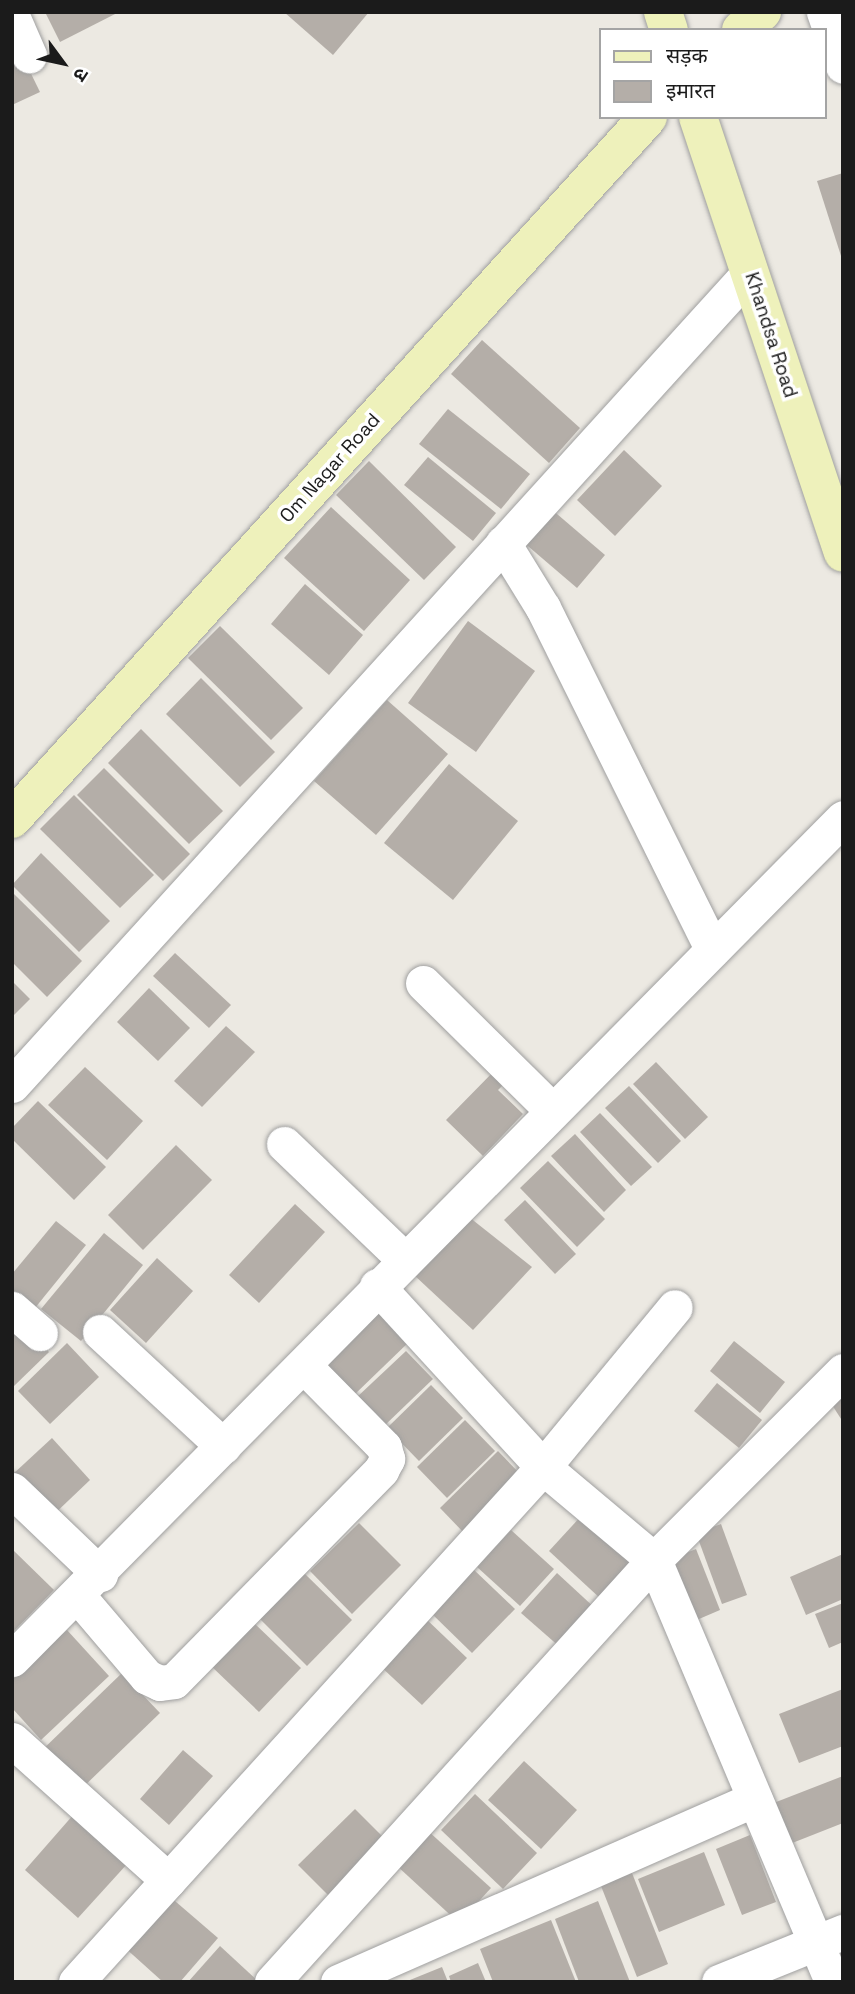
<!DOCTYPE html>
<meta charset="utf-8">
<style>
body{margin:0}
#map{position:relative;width:855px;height:1994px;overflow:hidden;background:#ece9e2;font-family:"Space Grotesk","Noto Sans Devanagari",sans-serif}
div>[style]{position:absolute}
.building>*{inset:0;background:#b4aea8}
.roads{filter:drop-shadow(0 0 2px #9f9f9f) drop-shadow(0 0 2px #9f9f9f)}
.street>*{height:35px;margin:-17.5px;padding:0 17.5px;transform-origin:17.5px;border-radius:17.5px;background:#fff}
.secondary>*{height:38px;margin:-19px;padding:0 19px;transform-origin:19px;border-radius:19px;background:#eef1bb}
span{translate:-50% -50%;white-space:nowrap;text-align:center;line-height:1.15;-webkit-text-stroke:7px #fff;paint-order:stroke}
.street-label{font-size:19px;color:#1b1b1b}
.frame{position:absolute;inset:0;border:14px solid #1b1b1b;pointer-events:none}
.legend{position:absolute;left:599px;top:28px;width:228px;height:91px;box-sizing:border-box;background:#fff;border:2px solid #a4a4a4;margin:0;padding:9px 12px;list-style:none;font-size:21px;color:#1b1b1b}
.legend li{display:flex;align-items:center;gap:14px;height:35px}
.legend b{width:35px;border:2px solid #a4a4a4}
.north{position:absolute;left:28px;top:28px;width:70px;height:70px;-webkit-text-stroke:5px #fff;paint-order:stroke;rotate:123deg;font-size:19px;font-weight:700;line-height:28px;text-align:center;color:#1b1b1b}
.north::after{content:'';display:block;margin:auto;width:24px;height:32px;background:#1b1b1b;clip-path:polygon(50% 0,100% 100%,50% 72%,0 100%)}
</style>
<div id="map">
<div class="building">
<i style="clip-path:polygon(45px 12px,119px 12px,60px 42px)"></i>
<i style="clip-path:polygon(284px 12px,369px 12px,333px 55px)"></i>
<i style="clip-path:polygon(15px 41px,40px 92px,12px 105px,12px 43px)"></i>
<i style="clip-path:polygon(843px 173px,843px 259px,842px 259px,817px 181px)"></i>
<i style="clip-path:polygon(482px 340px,580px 428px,549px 463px,451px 374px)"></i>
<i style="clip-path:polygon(448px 409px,530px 474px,501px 509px,419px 444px)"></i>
<i style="clip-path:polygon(624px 450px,662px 486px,615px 536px,577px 500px)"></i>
<i style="clip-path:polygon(428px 457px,496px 513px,473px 541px,404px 485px)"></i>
<i style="clip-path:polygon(369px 461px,456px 547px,424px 580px,336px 495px)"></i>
<i style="clip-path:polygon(331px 507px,410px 580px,364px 631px,284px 558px)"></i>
<i style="clip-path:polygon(550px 508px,605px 555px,577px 588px,522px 541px)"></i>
<i style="clip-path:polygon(305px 584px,363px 635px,329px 675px,271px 624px)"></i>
<i style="clip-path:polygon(468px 621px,535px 671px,476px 752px,408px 703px)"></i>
<i style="clip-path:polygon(220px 626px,303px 708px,271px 740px,188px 658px)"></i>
<i style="clip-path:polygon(201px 678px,275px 752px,240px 787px,166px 714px)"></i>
<i style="clip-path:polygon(387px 700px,448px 754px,376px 835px,314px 781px)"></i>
<i style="clip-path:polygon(141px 729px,223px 811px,189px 844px,108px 763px)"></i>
<i style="clip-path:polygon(449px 764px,518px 821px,453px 900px,384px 843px)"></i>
<i style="clip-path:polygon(104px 768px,190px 854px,163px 881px,77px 795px)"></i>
<i style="clip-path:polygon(74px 795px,154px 875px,120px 908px,40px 829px)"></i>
<i style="clip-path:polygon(41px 853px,110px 921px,79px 952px,12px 885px)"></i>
<i style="clip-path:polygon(14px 894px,82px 961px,47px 997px,12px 962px)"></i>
<i style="clip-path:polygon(175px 953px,231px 1005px,209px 1028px,153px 976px)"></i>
<i style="clip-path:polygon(12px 981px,30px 999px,12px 1017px)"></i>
<i style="clip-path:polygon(149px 988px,190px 1028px,158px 1061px,117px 1022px)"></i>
<i style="clip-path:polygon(226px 1026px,255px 1052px,202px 1107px,174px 1081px)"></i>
<i style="clip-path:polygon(656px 1062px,708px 1117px,685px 1139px,633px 1084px)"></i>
<i style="clip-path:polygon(85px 1067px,143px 1121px,107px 1160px,48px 1105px)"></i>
<i style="clip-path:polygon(498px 1067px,509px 1079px,498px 1090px,523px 1114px,483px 1156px,446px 1120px)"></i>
<i style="clip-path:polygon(629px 1086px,681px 1141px,658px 1163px,605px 1108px)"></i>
<i style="clip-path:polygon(38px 1101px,106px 1167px,74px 1200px,12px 1139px,12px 1128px)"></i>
<i style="clip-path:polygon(600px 1113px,652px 1167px,631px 1186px,580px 1132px)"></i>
<i style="clip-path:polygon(575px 1134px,626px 1190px,604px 1212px,551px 1156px)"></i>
<i style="clip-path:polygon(176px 1145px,212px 1180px,143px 1250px,108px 1215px)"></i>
<i style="clip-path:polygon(548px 1161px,605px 1219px,577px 1247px,520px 1188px)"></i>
<i style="clip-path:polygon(525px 1200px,576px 1254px,555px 1274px,504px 1220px)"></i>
<i style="clip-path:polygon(295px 1204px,325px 1232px,259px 1303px,229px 1275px)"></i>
<i style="clip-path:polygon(469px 1217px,532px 1267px,473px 1330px,414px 1275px)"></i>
<i style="clip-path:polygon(56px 1221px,86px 1245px,35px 1308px,12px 1290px,12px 1274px)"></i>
<i style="clip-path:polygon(104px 1233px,143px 1265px,81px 1341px,41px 1309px)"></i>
<i style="clip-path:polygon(157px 1258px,193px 1291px,146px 1343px,110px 1310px)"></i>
<i style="clip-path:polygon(380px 1309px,411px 1340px,353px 1396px,323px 1364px)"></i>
<i style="clip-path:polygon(18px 1319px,49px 1352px,12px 1388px,12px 1325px)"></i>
<i style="clip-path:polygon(734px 1341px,785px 1382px,760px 1413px,710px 1371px)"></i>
<i style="clip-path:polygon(67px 1343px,99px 1377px,50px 1424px,18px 1391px)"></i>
<i style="clip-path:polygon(406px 1351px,433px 1379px,383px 1427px,356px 1398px)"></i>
<i style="clip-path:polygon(843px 1382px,843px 1422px,825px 1394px)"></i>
<i style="clip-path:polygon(717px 1383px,762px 1420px,739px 1448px,694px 1411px)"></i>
<i style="clip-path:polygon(431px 1385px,463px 1418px,419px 1461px,387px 1428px)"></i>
<i style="clip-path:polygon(465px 1420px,495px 1451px,447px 1498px,417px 1467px)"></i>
<i style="clip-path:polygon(52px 1438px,90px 1480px,48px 1520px,12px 1475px)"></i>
<i style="clip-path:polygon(498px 1451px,524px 1478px,466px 1535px,440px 1508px)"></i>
<i style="clip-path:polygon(583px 1514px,636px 1563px,602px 1600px,549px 1551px)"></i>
<i style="clip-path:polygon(359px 1523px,401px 1565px,352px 1614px,310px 1571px)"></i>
<i style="clip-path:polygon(721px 1524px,747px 1595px,722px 1604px,696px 1533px)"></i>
<i style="clip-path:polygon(511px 1530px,554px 1569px,520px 1606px,477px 1567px)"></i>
<i style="clip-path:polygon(12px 1549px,54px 1590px,12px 1633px)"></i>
<i style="clip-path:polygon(696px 1549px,720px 1610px,685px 1625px,661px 1563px)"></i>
<i style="clip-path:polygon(843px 1554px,843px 1599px,806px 1615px,790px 1577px)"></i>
<i style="clip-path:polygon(472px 1568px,515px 1609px,472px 1653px,430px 1612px)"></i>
<i style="clip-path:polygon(303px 1572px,352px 1620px,307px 1666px,258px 1617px)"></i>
<i style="clip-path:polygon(557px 1573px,596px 1609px,561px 1648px,521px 1613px)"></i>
<i style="clip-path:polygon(843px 1603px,843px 1642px,829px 1648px,815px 1614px)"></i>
<i style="clip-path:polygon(424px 1617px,467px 1658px,422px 1705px,379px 1665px)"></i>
<i style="clip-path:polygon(253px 1622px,301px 1668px,259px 1712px,210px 1665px)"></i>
<i style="clip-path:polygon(67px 1630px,109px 1676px,41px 1740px,12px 1708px,12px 1680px)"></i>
<i style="clip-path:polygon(122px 1673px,160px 1713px,77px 1793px,38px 1754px)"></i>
<i style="clip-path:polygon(843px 1689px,843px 1746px,799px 1763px,779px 1714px)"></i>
<i style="clip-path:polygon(183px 1750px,213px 1776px,169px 1825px,140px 1799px)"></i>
<i style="clip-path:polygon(524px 1761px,577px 1810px,541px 1849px,488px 1800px)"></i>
<i style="clip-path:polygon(843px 1776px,843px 1823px,777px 1849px,761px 1808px)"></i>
<i style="clip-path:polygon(475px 1794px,537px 1853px,503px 1889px,441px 1830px)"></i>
<i style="clip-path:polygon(355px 1809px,389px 1843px,332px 1899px,298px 1865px)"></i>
<i style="clip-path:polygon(74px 1814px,128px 1863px,78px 1918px,25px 1870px)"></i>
<i style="clip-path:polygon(427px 1830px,491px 1888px,459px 1923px,396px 1865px)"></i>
<i style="clip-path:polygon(750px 1835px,776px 1902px,742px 1915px,716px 1849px)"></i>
<i style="clip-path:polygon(704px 1852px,725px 1905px,659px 1932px,638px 1879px)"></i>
<i style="clip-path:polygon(630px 1868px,668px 1964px,637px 1977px,599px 1881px)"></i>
<i style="clip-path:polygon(168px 1895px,218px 1938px,180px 1982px,163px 1982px,123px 1946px)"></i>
<i style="clip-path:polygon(598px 1901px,630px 1982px,579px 1982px,555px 1919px)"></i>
<i style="clip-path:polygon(551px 1920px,576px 1982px,493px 1982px,480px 1949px)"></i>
<i style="clip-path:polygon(220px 1946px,259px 1982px,188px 1982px)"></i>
<i style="clip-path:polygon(478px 1963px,486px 1982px,451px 1982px,449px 1976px)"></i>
<i style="clip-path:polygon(442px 1967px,448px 1982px,405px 1982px)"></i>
</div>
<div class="roads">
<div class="street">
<i style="left:824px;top:12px;width:57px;rotate:70.6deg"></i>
<i style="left:12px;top:16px;width:43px;rotate:66.4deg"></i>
<i style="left:503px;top:543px;width:76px;rotate:58.4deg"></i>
<i style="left:543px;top:608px;width:381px;rotate:63.6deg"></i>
<i style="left:423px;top:983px;width:181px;rotate:44.6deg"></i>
<i style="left:12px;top:1085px;width:1098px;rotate:-47.77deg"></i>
<i style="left:284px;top:1144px;width:166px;rotate:43.8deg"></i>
<i style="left:377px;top:1286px;width:246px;rotate:47.5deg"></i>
<i style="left:543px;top:1467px;width:145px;rotate:40deg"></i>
<i style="left:654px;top:1560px;width:458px;rotate:67.1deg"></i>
<i style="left:12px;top:1309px;width:37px;rotate:41deg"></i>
<i style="left:100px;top:1332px;width:168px;rotate:42.8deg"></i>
<i style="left:12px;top:1490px;width:122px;rotate:43.7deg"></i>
<i style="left:78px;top:1596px;width:106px;rotate:49.6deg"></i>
<i style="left:147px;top:1677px;width:14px;rotate:25deg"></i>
<i style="left:160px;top:1683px;width:14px;rotate:-8deg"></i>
<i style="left:174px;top:1681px;width:296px;rotate:-45.5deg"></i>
<i style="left:381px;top:1470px;width:13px;rotate:-61deg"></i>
<i style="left:387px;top:1459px;width:12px;rotate:-104deg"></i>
<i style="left:384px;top:1447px;width:115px;rotate:-134.6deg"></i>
<i style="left:12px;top:1659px;width:1182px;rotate:-45.34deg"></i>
<i style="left:12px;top:1740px;width:210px;rotate:41.9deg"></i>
<i style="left:76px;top:1982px;width:695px;rotate:-47.8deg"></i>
<i style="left:543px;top:1467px;width:207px;rotate:-50.5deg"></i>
<i style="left:272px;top:1982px;width:569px;rotate:-47.85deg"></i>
<i style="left:654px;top:1560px;width:267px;rotate:-45deg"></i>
<i style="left:338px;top:1982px;width:455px;rotate:-23.7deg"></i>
<i style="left:719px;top:1982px;width:134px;rotate:-22deg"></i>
</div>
<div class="secondary">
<i style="left:663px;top:12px;width:19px;rotate:72deg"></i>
<i style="left:741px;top:30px;width:28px;rotate:-41deg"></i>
<i style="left:698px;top:117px;width:459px;rotate:71.6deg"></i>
<i style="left:12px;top:819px;width:947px;rotate:-47.82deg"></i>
</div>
</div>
<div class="street-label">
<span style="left:771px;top:335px;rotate:72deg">Khandsa Road</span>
<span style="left:330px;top:468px;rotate:-48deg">Om Nagar Road</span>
</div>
<div class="frame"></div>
<ul class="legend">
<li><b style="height:9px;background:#eef1bb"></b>सड़क</li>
<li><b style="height:19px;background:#b4aea8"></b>इमारत</li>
</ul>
<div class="north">उ</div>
</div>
